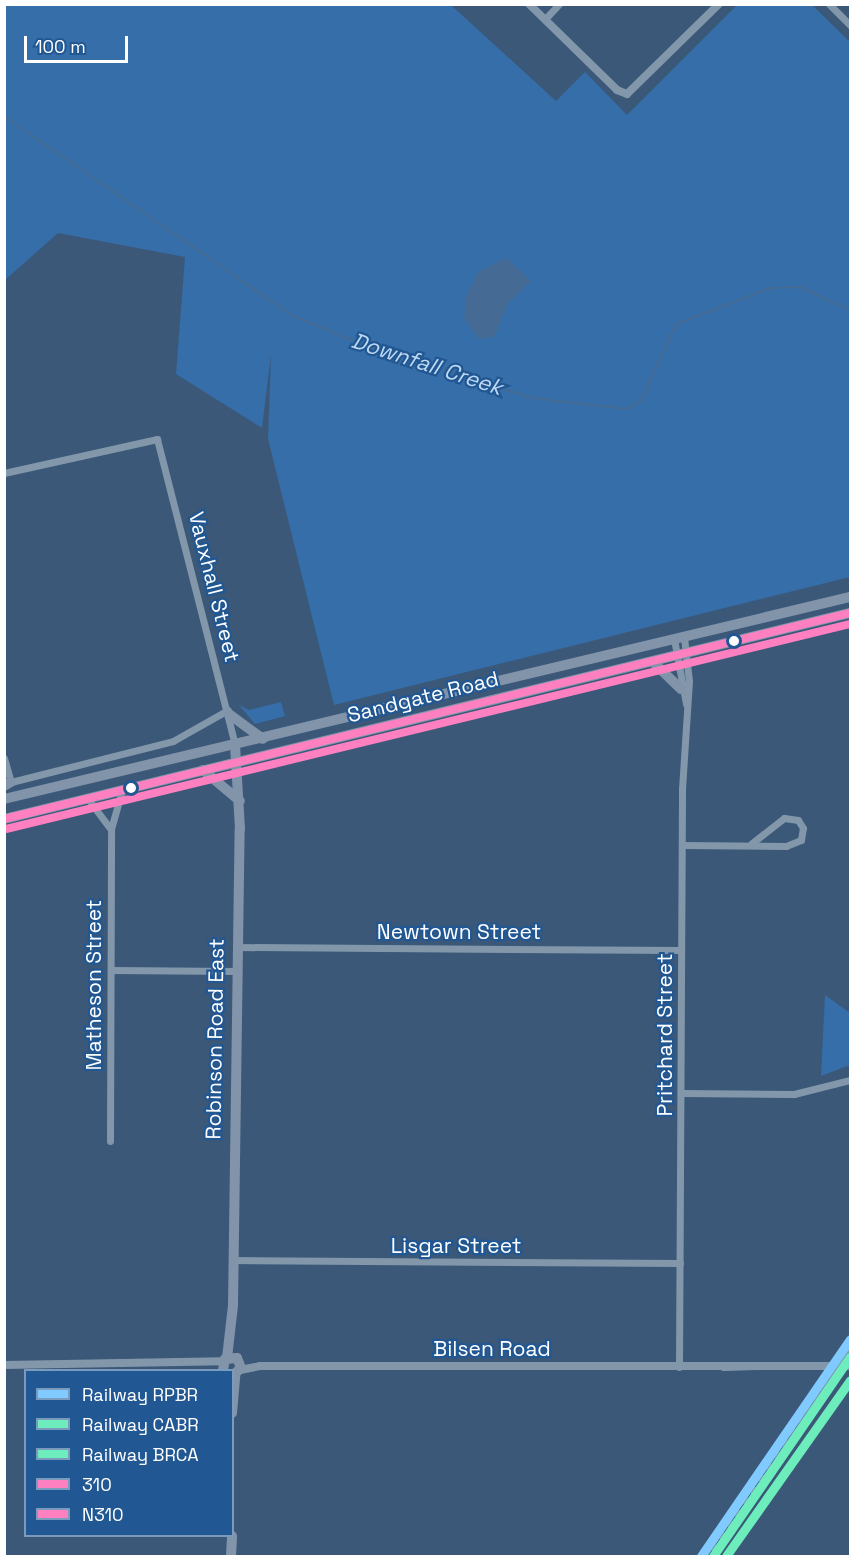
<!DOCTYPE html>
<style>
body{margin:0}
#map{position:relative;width:855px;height:1561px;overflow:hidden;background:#3b5878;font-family:"Space Grotesk",sans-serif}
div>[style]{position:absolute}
.green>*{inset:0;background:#356ea8}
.water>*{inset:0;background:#456a93}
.stream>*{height:2px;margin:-1px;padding:0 1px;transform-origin:1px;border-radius:1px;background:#456a93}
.minor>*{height:7px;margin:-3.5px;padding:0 3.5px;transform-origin:3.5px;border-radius:3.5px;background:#8397ab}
.tertiary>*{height:8px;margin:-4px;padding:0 4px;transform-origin:4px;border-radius:4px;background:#8397ab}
.primary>*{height:10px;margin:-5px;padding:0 5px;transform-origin:5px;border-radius:5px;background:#8294aa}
.trunk>*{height:10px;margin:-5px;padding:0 5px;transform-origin:5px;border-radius:5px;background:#8294aa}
.rail>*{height:4.5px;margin-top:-2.25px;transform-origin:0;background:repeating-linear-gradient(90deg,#215792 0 7px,#8295ab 0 14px);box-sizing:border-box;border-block:2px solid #8295ab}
.bus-1>*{height:8px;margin:-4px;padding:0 4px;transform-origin:4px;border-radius:4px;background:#ff80c0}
.bus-2>*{height:8px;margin:-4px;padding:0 4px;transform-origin:4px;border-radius:4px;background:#ff80c0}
.rail-1>*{height:9px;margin:-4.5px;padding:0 4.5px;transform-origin:4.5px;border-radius:4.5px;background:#80caff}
.rail-2>*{height:9px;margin:-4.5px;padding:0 4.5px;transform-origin:4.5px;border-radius:4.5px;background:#6dedbb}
.rail-3>*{height:9px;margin:-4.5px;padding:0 4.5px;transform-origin:4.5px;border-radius:4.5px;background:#6dedbb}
.dots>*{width:16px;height:16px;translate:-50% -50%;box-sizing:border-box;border:3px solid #215792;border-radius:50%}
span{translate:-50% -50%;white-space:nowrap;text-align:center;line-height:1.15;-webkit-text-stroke:4.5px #215792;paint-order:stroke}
.street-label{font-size:21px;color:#fff}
.water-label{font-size:22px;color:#bfd9f4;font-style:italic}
.frame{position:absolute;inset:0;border:6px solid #fff;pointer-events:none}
.legend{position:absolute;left:24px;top:1369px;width:210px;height:168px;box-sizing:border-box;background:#215792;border:2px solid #7a9abe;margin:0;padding:8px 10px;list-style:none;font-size:18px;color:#fff}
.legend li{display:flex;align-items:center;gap:12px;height:30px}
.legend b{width:30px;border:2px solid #7a9abe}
.scale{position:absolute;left:24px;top:36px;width:104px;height:27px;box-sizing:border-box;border:3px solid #fff;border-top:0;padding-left:8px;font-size:18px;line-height:21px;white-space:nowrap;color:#fff;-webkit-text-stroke:4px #215792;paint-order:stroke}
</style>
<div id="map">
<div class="green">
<i style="clip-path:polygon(5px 5px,451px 5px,556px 101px,585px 72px,627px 115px,737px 5px,812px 5px,850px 42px,850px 577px,334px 705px,268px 439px,271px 354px,262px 428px,176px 374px,185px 257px,58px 233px,5px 280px)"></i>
<i style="clip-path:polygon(281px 702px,285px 716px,255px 724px,239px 705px,249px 710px)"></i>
<i style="clip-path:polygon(825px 995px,850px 1013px,850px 1065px,821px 1076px)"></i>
</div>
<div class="water">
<i style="clip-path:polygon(506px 258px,531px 281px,508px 303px,494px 337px,479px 339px,464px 318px,466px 297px,478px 272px)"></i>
</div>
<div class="stream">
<i style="left:4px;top:116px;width:349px;rotate:34.7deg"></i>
<i style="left:291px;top:315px;width:74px;rotate:22.4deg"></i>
<i style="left:359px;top:343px;width:182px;rotate:17.6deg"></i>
<i style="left:532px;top:398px;width:95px;rotate:6.7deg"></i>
<i style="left:626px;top:409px;width:17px;rotate:-28deg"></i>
<i style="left:641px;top:401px;width:85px;rotate:-65.6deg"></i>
<i style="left:676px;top:324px;width:102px;rotate:-20.8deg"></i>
<i style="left:771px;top:288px;width:29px;rotate:-2deg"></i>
<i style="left:800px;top:287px;width:55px;rotate:24.7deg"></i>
</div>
<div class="minor">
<i style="left:829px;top:4px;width:30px;rotate:45deg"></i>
<i style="left:545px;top:19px;width:21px;rotate:-47deg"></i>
<i style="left:4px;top:473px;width:157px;rotate:-12.5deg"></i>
<i style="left:157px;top:439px;width:316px;rotate:75.7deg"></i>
<i style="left:674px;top:639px;width:66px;rotate:79.5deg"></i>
<i style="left:4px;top:758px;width:25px;rotate:74deg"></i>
<i style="left:11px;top:782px;width:167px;rotate:-14.2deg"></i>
<i style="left:173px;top:741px;width:63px;rotate:-29.4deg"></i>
<i style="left:88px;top:799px;width:38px;rotate:53deg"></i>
<i style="left:682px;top:845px;width:104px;rotate:0.6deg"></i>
<i style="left:786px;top:846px;width:16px;rotate:-22deg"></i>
<i style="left:801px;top:840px;width:12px;rotate:-81deg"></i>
<i style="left:803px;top:828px;width:9px;rotate:-122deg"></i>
<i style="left:798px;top:820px;width:14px;rotate:-172deg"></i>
<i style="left:784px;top:818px;width:41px;rotate:142deg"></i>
<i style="left:237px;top:947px;width:444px;rotate:0.4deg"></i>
<i style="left:111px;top:970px;width:124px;rotate:0.5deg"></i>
<i style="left:681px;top:1093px;width:113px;rotate:0.5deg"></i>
<i style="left:794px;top:1094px;width:58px;rotate:-14deg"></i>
<i style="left:110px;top:1141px;width:312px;rotate:-89.8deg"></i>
<i style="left:111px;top:829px;width:41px;rotate:-74.2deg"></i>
<i style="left:233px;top:1260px;width:447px;rotate:0.4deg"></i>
<i style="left:679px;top:1367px;width:578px;rotate:-89.7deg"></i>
<i style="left:682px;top:789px;width:108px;rotate:-86.3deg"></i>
<i style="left:689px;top:681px;width:44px;rotate:-96.5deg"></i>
</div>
<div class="tertiary">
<i style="left:529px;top:4px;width:123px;rotate:44.3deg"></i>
<i style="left:617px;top:90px;width:11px;rotate:22deg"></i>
<i style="left:627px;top:94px;width:129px;rotate:-44.4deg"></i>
<i style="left:4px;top:1365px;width:219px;rotate:-1deg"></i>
<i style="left:724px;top:1367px;width:32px;rotate:-2deg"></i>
<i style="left:240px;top:1370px;width:20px;rotate:-11deg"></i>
<i style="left:260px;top:1366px;width:590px"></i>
</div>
<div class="primary">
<i style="left:227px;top:1358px;width:53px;rotate:-83.5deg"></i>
<i style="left:233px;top:1305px;width:476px;rotate:-89.2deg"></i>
<i style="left:240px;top:829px;width:84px;rotate:-93.4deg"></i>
<i style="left:223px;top:1370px;width:11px;rotate:-80deg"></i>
<i style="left:225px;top:1359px;width:12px;rotate:-5deg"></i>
<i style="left:237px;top:1358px;width:11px;rotate:68deg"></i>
<i style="left:241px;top:1368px;width:12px;rotate:138deg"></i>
<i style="left:232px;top:1413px;width:38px;rotate:-85deg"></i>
<i style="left:231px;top:1556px;width:20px;rotate:-87deg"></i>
</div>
<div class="trunk">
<i style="left:653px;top:662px;width:39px;rotate:44deg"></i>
<i style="left:229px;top:714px;width:42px;rotate:36.3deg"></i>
<i style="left:203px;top:770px;width:48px;rotate:40deg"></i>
<i style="left:4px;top:786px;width:8px;rotate:-30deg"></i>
<i style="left:4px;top:799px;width:870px;rotate:-13.43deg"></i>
<i style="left:4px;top:819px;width:871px;rotate:-13.69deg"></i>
</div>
<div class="rail">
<i style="left:708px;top:1556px;width:254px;rotate:-55.9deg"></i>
</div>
<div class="bus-1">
<i style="left:4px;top:819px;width:871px;rotate:-13.69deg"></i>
</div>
<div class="bus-2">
<i style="left:6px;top:829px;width:869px;rotate:-13.65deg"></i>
</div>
<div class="rail-1">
<i style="left:701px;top:1556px;width:263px;rotate:-55.5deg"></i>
</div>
<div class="rail-2">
<i style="left:713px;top:1556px;width:242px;rotate:-55.5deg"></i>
</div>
<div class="rail-3">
<i style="left:726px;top:1556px;width:215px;rotate:-54.8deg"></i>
</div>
<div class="dots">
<i style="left:734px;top:641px;background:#fff"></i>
<i style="left:131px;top:788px;background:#fff"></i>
</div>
<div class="street-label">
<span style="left:214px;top:587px;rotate:76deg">Vauxhall Street</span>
<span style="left:423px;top:697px;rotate:-14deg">Sandgate Road</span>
<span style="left:459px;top:932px">Newtown Street</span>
<span style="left:94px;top:985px;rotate:-90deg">Matheson Street</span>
<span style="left:665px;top:1035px;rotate:-90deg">Pritchard Street</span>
<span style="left:215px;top:1039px;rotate:-89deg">Robinson Road East</span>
<span style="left:456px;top:1246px">Lisgar Street</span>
<span style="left:492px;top:1349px">Bilsen Road</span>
</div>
<div class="water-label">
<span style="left:427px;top:364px;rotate:18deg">Downfall Creek</span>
</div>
<div class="frame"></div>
<ul class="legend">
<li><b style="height:8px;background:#80caff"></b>Railway RPBR</li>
<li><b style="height:8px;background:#6dedbb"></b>Railway CABR</li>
<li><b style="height:8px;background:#6dedbb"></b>Railway BRCA</li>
<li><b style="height:8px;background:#ff80c0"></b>310</li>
<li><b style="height:8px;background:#ff80c0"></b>N310</li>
</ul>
<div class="scale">100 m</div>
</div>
